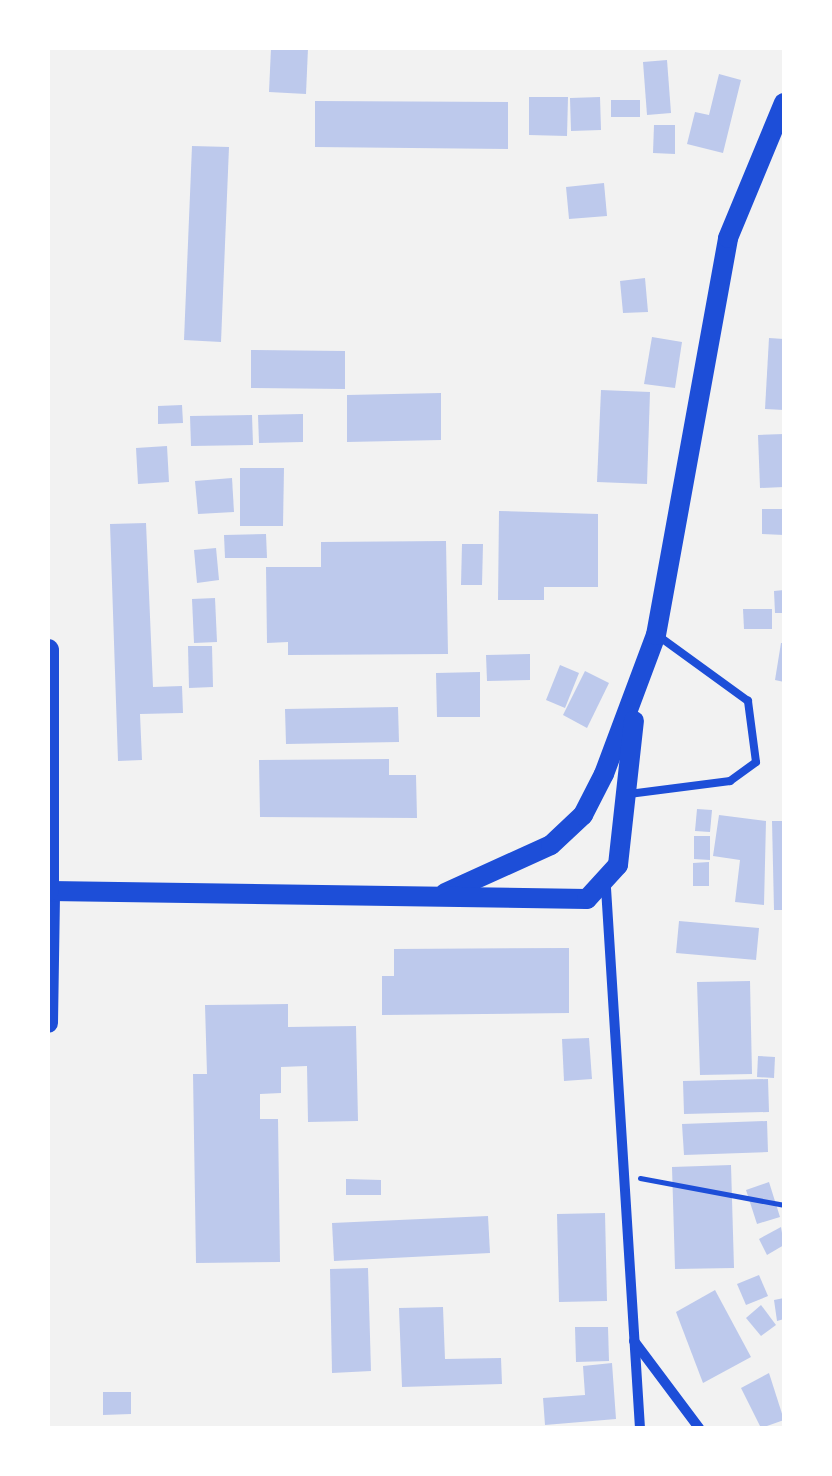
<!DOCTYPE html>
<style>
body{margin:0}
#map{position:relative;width:832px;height:1476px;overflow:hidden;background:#f2f2f2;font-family:"Source Serif 4",serif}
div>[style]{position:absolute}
.building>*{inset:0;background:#bdc9ec}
.path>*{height:5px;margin:-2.5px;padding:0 2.5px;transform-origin:2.5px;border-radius:2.5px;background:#1d4ed8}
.service>*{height:8px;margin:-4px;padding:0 4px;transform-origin:4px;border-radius:4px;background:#1d4ed8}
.minor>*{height:10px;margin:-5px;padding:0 5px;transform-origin:5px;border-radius:5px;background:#1d4ed8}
.secondary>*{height:20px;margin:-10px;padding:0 10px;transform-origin:10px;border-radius:10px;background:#1d4ed8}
.trunk>*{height:22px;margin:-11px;padding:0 11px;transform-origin:11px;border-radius:11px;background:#1d4ed8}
span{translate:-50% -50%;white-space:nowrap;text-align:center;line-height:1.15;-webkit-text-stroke:10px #fff;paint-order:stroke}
.frame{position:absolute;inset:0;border:50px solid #fff;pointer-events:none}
</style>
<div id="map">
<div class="building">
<i style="clip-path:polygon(271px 48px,308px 48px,306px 94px,269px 92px)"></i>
<i style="clip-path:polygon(667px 60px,671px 113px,647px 115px,643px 62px)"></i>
<i style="clip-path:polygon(719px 74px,741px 80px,723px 153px,687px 144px,695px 112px,709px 115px)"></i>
<i style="clip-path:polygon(529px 97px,568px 97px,567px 136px,529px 135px)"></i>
<i style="clip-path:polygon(600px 97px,601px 130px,571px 131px,570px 98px)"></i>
<i style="clip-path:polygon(611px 100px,640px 100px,640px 117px,611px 117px)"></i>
<i style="clip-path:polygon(315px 101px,508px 102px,508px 149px,315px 147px)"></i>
<i style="clip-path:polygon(654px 125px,675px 125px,675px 154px,653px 153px)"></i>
<i style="clip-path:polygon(192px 146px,229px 147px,221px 342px,184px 340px)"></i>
<i style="clip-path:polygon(604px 183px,607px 216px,569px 219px,566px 187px)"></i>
<i style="clip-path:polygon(645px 278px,648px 312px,623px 313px,620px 281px)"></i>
<i style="clip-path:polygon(652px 337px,682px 342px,675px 388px,644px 384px)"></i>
<i style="clip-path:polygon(769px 338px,784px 339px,784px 410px,765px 409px)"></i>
<i style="clip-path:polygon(251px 350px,345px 351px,345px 389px,251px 388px)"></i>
<i style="clip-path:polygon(601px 390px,650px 392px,647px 484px,597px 482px)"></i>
<i style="clip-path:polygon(441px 393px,441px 440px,347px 442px,347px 395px)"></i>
<i style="clip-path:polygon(182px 405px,183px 423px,158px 424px,158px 406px)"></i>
<i style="clip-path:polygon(303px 414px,303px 442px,259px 443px,258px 415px)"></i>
<i style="clip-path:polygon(252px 415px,253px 445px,191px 446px,190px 416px)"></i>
<i style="clip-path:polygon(784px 434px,784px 487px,760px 488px,758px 435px)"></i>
<i style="clip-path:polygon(167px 446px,169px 482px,138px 484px,136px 448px)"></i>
<i style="clip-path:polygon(240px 468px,284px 468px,283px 526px,240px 526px)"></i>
<i style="clip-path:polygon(232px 478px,234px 512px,198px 514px,195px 481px)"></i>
<i style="clip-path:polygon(762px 509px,784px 509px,784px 535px,762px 534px)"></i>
<i style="clip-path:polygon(499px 511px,598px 514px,598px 587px,544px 587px,544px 600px,498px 600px)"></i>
<i style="clip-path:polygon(146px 523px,153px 687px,182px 686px,183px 713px,140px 714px,142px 760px,118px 761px,110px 524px)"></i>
<i style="clip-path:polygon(266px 534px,267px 558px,225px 558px,224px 535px)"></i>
<i style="clip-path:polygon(446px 541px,448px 654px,288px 655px,288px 642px,267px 643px,266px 567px,321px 567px,321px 542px)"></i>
<i style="clip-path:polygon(462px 544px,483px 544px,482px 585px,461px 585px)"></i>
<i style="clip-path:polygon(216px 548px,219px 580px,197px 583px,194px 550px)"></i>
<i style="clip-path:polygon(784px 590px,784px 613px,775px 613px,774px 591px)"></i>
<i style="clip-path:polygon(215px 598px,217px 642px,194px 643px,192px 599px)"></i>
<i style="clip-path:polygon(743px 609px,772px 609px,772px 629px,744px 629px)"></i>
<i style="clip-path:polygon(781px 643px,784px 643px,784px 682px,775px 680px)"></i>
<i style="clip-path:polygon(188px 646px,212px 646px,213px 687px,189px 688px)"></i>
<i style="clip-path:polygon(530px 654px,530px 680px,487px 681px,486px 655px)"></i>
<i style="clip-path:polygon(560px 665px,579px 673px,565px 708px,546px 700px)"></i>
<i style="clip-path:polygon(585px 671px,609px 683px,587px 728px,563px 715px)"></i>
<i style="clip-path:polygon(480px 672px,480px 717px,437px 717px,436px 673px)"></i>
<i style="clip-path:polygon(398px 707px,399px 742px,286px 744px,285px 709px)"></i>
<i style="clip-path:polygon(389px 759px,389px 775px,416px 775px,417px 818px,260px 817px,259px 760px)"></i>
<i style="clip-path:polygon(697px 809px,712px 810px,710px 832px,695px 831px)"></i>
<i style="clip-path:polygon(719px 815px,766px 821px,764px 905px,735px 902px,740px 860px,713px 856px)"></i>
<i style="clip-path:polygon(772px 821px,784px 821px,784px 910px,774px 910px)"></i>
<i style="clip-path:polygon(694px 836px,710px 836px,710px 860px,694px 859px)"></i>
<i style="clip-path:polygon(709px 862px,709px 886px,693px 886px,693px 863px)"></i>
<i style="clip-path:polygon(679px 921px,759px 928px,756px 960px,676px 953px)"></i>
<i style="clip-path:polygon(569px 948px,569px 1013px,382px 1015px,382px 976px,394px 976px,394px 949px)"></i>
<i style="clip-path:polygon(750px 981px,752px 1074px,700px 1075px,697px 982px)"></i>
<i style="clip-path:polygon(288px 1004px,288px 1027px,356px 1026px,358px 1121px,308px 1122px,307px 1066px,281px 1067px,281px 1093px,260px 1094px,260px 1119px,278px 1119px,280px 1262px,196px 1263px,193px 1074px,207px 1074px,205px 1005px)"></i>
<i style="clip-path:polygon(589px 1038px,592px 1079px,564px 1081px,562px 1039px)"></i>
<i style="clip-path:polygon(758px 1056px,775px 1057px,774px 1078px,757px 1077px)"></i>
<i style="clip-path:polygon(768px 1079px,769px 1112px,684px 1114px,683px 1081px)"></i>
<i style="clip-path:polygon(767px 1121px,768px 1152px,684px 1155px,682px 1124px)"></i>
<i style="clip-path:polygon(731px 1165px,734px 1268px,675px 1269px,672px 1167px)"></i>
<i style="clip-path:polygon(346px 1179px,381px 1180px,381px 1195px,346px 1195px)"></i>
<i style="clip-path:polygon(769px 1182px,780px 1217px,757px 1224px,746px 1190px)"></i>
<i style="clip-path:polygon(605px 1213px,607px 1301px,559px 1302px,557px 1214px)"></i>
<i style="clip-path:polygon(488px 1216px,490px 1253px,334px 1261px,332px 1223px)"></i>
<i style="clip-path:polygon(781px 1227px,784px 1245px,767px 1255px,759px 1239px)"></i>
<i style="clip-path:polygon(368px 1268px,371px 1371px,332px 1373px,330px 1269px)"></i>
<i style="clip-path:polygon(759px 1275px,768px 1296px,746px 1305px,737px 1284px)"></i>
<i style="clip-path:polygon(715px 1290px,751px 1357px,703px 1383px,676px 1312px)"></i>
<i style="clip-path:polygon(784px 1298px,784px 1319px,777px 1321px,774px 1300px)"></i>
<i style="clip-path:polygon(761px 1305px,776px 1325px,761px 1336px,746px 1318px)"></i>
<i style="clip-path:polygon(443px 1307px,445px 1359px,501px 1358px,502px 1384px,402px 1387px,399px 1308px)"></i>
<i style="clip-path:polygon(575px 1327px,608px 1327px,609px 1361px,576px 1362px)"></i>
<i style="clip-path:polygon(612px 1363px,616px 1419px,545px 1425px,543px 1398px,585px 1395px,583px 1366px)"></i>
<i style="clip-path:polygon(769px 1373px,784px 1420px,761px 1428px,741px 1388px)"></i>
<i style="clip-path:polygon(103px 1392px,131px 1392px,131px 1414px,103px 1415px)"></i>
</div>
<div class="path">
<i style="left:640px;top:1178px;width:147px;rotate:10.6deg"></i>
</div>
<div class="service">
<i style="left:629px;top:794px;width:102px;rotate:-7.3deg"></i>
<i style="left:730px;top:781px;width:32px;rotate:-36deg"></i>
<i style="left:756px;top:762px;width:62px;rotate:-97.5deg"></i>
<i style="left:748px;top:701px;width:109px;rotate:-144deg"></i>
</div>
<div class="minor">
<i style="left:606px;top:888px;width:541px;rotate:86.4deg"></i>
<i style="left:634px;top:1341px;width:109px;rotate:53.2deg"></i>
</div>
<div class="secondary">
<i style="left:445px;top:893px;width:116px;rotate:-24.4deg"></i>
<i style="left:551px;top:845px;width:44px;rotate:-43.2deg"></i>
<i style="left:583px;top:815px;width:46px;rotate:-62.9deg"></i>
<i style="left:604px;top:774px;width:148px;rotate:-69.5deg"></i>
<i style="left:656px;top:635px;width:403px;rotate:-79.7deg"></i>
<i style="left:728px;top:238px;width:146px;rotate:-67.5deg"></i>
<i style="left:48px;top:1023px;width:132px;rotate:-89.1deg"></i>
<i style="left:50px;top:891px;width:537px;rotate:0.85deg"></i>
<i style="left:587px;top:899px;width:46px;rotate:-47.6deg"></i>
<i style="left:618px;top:865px;width:145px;rotate:-83.7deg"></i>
</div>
<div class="trunk">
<i style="left:48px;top:650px;width:240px;rotate:90deg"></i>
</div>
<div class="frame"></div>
</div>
